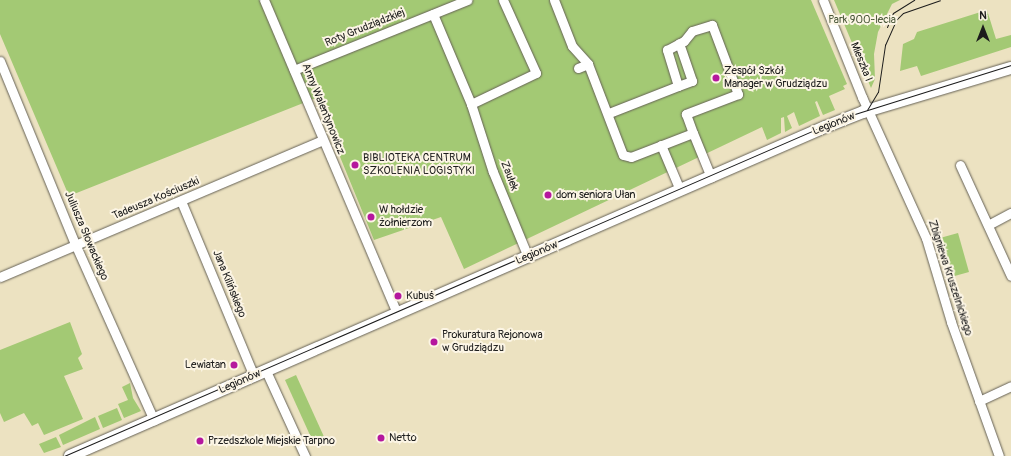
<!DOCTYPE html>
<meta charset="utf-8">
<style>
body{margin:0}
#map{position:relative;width:1011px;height:456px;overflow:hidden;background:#ece2c1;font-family:Pangolin,sans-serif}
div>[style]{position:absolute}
.green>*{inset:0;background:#a3c974}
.roads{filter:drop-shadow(0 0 1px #656156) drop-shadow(0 0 1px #656156)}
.street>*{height:9px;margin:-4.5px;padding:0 4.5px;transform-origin:4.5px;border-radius:4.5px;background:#fff}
.secondary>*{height:12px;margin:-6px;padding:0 6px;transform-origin:6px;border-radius:6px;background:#fff}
.tram>*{height:1px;margin:-0.5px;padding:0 0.5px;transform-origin:0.5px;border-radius:0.5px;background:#1c1c1c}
.dots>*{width:11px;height:11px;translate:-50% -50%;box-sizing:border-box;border:2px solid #fcf5e5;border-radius:50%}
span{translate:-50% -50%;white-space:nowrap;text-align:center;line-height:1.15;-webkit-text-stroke:4px #fcf5e5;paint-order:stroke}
.park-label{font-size:11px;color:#4b593b}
.street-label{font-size:11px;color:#1c1c1c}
.poi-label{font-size:11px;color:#1c1c1c}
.left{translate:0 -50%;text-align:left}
.right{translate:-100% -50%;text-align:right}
.north{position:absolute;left:963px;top:8px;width:40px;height:40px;-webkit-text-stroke:3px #fcf5e5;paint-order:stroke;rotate:0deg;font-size:11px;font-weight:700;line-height:16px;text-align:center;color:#1c1c1c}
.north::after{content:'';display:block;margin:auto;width:14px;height:18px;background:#1c1c1c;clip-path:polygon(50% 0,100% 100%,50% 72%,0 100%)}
</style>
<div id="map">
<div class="green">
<i style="clip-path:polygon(0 0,811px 0,847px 84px,843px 86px,845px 89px,829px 96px,835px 110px,823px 115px,817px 101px,815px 102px,820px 116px,799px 126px,794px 112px,787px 116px,792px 128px,785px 132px,784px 117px,781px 118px,781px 133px,767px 140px,762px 127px,464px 269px,441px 217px,374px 240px,316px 98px,69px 196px,0 34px)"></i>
<i style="clip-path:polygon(834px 0,900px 0,892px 4px,878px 32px,874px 54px,875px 79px,871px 88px)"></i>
<i style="clip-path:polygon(987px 10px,996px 39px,1011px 35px,1011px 47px,921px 76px,917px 66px,900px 71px,903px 44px,914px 39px,917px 32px)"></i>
<i style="clip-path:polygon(958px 233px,969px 272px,951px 277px,940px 238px)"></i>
<i style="clip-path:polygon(70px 322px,82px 354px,78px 358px,83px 369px,64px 376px,83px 419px,44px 435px,38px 423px,32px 426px,24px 413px,4px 422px,0 413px,0 350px)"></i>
<i style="clip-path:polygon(296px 375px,325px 439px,314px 444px,285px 380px)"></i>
<i style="clip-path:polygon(130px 383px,133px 398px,141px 411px,124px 418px,118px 404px,128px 400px,122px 387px)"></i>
<i style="clip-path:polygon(117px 408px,122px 420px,103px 428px,98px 416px)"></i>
<i style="clip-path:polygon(95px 417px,100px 429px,63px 445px,59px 435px)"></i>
<i style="clip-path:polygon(56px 437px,61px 447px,44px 453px,39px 444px)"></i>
</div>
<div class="roads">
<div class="street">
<i style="left:264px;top:0;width:341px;rotate:67deg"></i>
<i style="left:554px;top:0;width:49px;rotate:68.6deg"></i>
<i style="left:572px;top:46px;width:24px;rotate:48deg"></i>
<i style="left:823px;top:0;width:105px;rotate:68.1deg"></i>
<i style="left:862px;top:97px;width:155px;rotate:65.6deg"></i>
<i style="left:926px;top:238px;width:88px;rotate:73.4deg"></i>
<i style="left:951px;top:322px;width:142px;rotate:70.3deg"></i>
<i style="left:433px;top:14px;width:98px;rotate:67.1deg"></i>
<i style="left:471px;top:104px;width:72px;rotate:-25.5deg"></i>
<i style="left:536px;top:73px;width:80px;rotate:-114.3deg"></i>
<i style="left:0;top:61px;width:200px;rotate:67.7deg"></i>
<i style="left:76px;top:246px;width:191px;rotate:65.9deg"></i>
<i style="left:578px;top:68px;width:11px;rotate:-22deg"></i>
<i style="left:588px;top:64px;width:97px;rotate:69deg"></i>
<i style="left:623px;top:155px;width:8px;rotate:14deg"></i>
<i style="left:631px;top:157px;width:66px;rotate:-21.2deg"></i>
<i style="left:693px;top:133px;width:48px;rotate:67.8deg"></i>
<i style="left:294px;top:70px;width:187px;rotate:-22deg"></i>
<i style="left:678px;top:86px;width:15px;rotate:-20deg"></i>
<i style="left:692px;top:81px;width:40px;rotate:-108.9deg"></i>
<i style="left:471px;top:104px;width:71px;rotate:72.1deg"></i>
<i style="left:493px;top:172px;width:92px;rotate:67.6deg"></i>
<i style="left:609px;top:113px;width:74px;rotate:-21.4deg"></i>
<i style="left:678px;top:86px;width:38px;rotate:-107deg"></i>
<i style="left:667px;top:50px;width:19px;rotate:-28deg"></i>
<i style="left:684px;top:41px;width:13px;rotate:-51deg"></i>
<i style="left:692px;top:31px;width:21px;rotate:-17deg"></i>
<i style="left:712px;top:25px;width:74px;rotate:69.4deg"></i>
<i style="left:738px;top:94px;width:56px;rotate:159deg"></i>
<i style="left:686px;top:114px;width:20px;rotate:70deg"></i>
<i style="left:661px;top:145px;width:49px;rotate:67.1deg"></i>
<i style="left:960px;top:165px;width:122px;rotate:65.3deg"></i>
<i style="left:181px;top:201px;width:190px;rotate:67.4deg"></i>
<i style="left:988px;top:225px;width:26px;rotate:-28deg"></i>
<i style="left:0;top:277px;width:350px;rotate:-23deg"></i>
<i style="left:266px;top:371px;width:94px;rotate:65.4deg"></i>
<i style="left:979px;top:401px;width:35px;rotate:-25deg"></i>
</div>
<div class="secondary">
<i style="left:70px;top:456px;width:824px;rotate:-23.55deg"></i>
<i style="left:825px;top:127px;width:41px;rotate:-21.5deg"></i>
<i style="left:863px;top:112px;width:154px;rotate:-16.6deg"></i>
</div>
</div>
<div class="tram">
<i style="left:887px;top:27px;width:15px;rotate:-67deg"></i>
<i style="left:893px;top:13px;width:25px;rotate:-32deg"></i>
<i style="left:867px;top:110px;width:21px;rotate:-59deg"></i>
<i style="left:878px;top:92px;width:48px;rotate:-81.5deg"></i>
<i style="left:885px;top:45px;width:27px;rotate:-66deg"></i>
<i style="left:896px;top:20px;width:10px;rotate:-45deg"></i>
<i style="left:903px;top:13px;width:39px;rotate:-19deg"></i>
<i style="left:64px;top:456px;width:848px;rotate:-23.48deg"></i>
<i style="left:842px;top:118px;width:177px;rotate:-17.4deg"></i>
</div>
<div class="dots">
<i style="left:716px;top:78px;background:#b5179e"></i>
<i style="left:355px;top:165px;background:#b5179e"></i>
<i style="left:548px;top:195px;background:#b5179e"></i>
<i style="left:371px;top:217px;background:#b5179e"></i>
<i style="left:398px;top:296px;background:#b5179e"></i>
<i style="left:434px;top:342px;background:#b5179e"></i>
<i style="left:234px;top:365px;background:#b5179e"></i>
<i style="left:381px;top:438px;background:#b5179e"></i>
<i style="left:200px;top:441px;background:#b5179e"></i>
</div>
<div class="park-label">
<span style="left:862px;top:20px">Park 900-lecia</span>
</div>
<div class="street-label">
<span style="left:365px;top:28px;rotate:-22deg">Roty Grudziądzkiej</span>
<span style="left:861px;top:62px;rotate:68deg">Mieszka I</span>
<span style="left:323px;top:109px;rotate:68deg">Anny Walentynowicz</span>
<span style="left:834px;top:124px;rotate:-22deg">Legionów</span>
<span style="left:509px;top:176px;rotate:69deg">Zaułek</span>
<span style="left:156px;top:199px;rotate:-23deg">Tadeusza Kościuszki</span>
<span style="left:86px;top:236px;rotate:67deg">Juliusza Słowackiego</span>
<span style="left:537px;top:253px;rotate:-23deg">Legionów</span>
<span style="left:950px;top:278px;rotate:72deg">Zbigniewa Kruszelnickiego</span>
<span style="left:229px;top:284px;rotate:68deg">Jana Kilińskiego</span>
<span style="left:240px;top:382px;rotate:-24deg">Legionów</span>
</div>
<div class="poi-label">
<span class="left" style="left:724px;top:78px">Zespół Szkół<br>Manager w Grudziądzu</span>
<span class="left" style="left:363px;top:165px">BIBLIOTEKA CENTRUM<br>SZKOLENIA LOGISTYKI</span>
<span class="left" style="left:556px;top:195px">dom seniora Ułan</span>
<span class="left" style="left:379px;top:217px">W hołdzie<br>żołnierzom</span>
<span class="left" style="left:406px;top:296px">Kubuś</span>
<span class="left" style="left:442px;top:342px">Prokuratura Rejonowa<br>w Grudziądzu</span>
<span class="right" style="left:226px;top:365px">Lewiatan</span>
<span class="left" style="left:389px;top:438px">Netto</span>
<span class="left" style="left:208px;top:441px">Przedszkole Miejskie Tarpno</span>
</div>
<div class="north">N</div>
</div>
